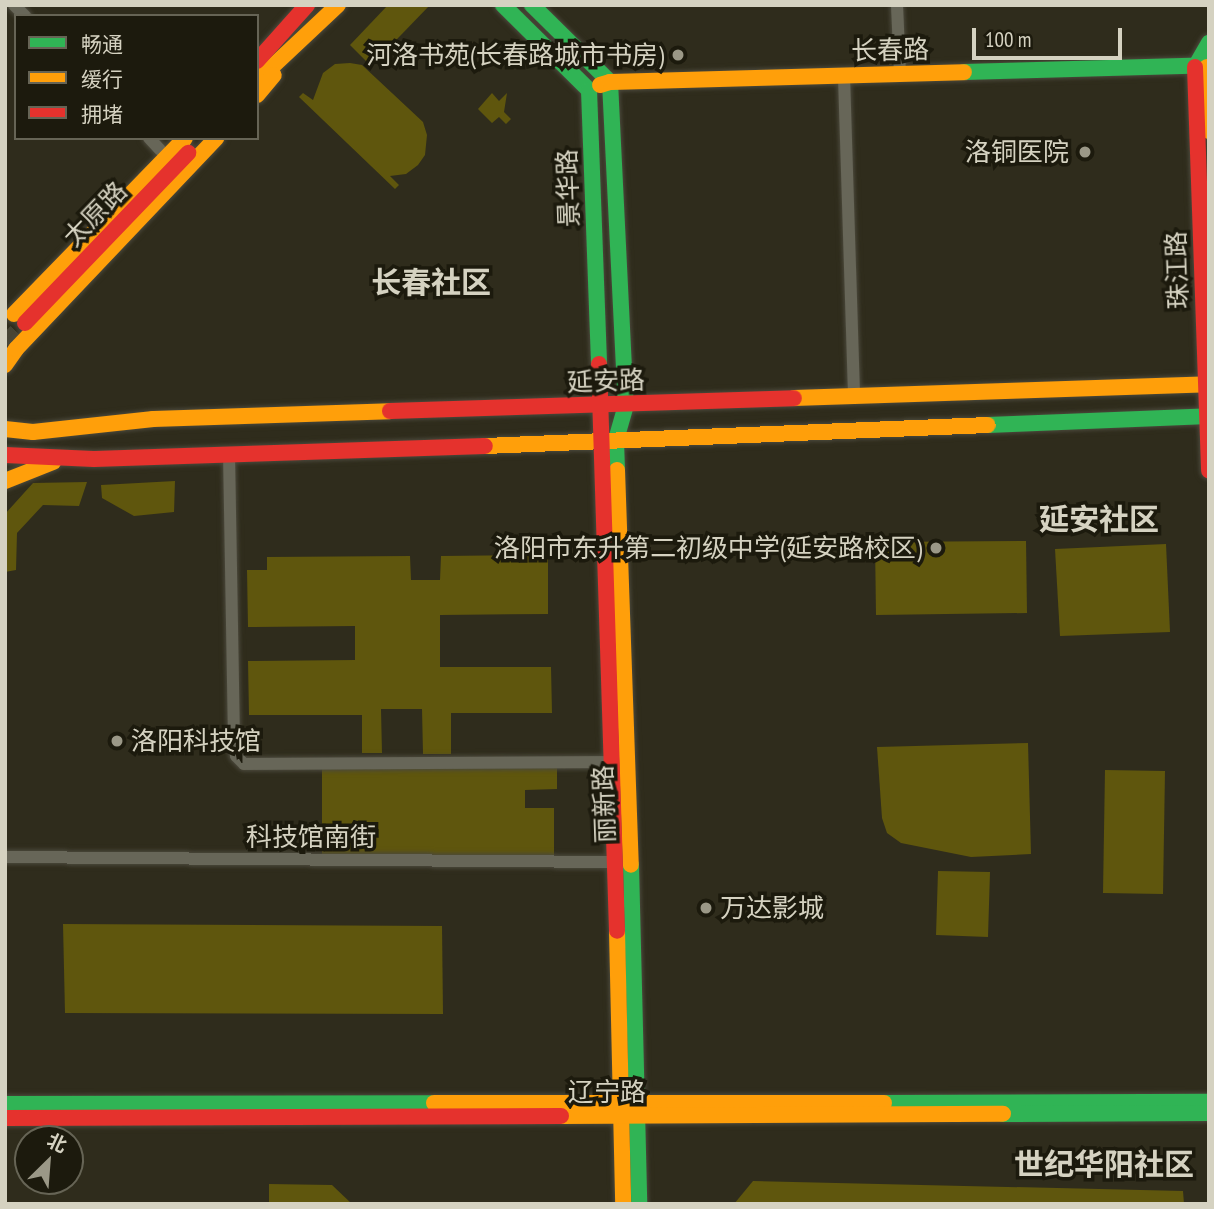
<!DOCTYPE html>
<meta charset="utf-8">
<style>
body{margin:0}
#map{position:relative;width:1214px;height:1209px;overflow:hidden;background:#2f2c1c;font-family:"PT Sans Narrow","Noto Sans SC",sans-serif}
div>[style]{position:absolute}
.green>*{inset:0;background:#5f560d}
.secondary-tunnel>*{height:16px;margin-top:-8px;transform-origin:0;background:repeating-linear-gradient(90deg,#484535 0 16px,transparent 0 24px)}
.roads{filter:drop-shadow(0 0 2px #4b493c) drop-shadow(0 0 2px #4b493c)}
.street>*{height:12px;margin:-6px;padding:0 6px;transform-origin:6px;border-radius:6px;background:#676658}
.fast>*{height:16px;margin:-8px;padding:0 8px;transform-origin:8px;border-radius:8px;background:#30b455}
.slow>*{height:16px;margin:-8px;padding:0 8px;transform-origin:8px;border-radius:8px;background:#ff9f0a}
.jam>*{height:16px;margin:-8px;padding:0 8px;transform-origin:8px;border-radius:8px;background:#e5322d}
.dots>*{width:19px;height:19px;translate:-50% -50%;box-sizing:border-box;border:4px solid #1c1a0d;border-radius:50%}
span{translate:-50% -50%;white-space:nowrap;text-align:center;line-height:1.15;-webkit-text-stroke:7px #1c1a0d;paint-order:stroke}
.street-label{font-size:26px;color:#d5d2c1}
.poi-label{font-size:26px;color:#d5d2c1}
.right{translate:-100% -50%;text-align:right}
.left{translate:0 -50%;text-align:left}
.quarter-label{font-size:30px;color:#d5d2c1;font-weight:700}
.frame{position:absolute;inset:0;border:7px solid #d5d2c1;pointer-events:none}
.legend{position:absolute;left:14px;top:14px;width:245px;height:126px;box-sizing:border-box;background:#1c1a0d;border:2px solid #666455;margin:0;padding:9px 12px;list-style:none;font-size:21px;color:#d5d2c1}
.legend li{display:flex;align-items:center;gap:14px;height:35px}
.legend b{width:35px;border:2px solid #666455}
.north{position:absolute;left:14px;top:1125px;width:70px;height:70px;box-sizing:border-box;background:#1c1a0d;border:2px solid #666455;border-radius:50%;rotate:25deg;font-size:19px;font-weight:700;line-height:28px;text-align:center;color:#d5d2c1}
.north::after{content:'';display:block;margin:auto;width:24px;height:32px;background:#9b9887;clip-path:polygon(50% 0,100% 100%,50% 72%,0 100%)}
.scale{position:absolute;left:972px;top:28px;width:150px;height:32px;box-sizing:border-box;border:4px solid #d5d2c1;border-top:0;padding-left:9px;font-size:21px;line-height:24px;white-space:nowrap;color:#d5d2c1;-webkit-text-stroke:5px #1c1a0d;paint-order:stroke}
</style>
<div id="map">
<div class="green">
<i style="clip-path:polygon(388px 5px,430px 5px,371px 66px,350px 45px)"></i>
<i style="clip-path:polygon(350px 63px,362px 65px,423px 122px,427px 135px,425px 155px,418px 165px,406px 174px,390px 176px,399px 185px,395px 189px,299px 97px,303px 93px,313px 100px,323px 73px,335px 64px)"></i>
<i style="clip-path:polygon(492px 93px,499px 101px,507px 93px,504px 112px,511px 119px,506px 124px,499px 117px,492px 123px,478px 109px)"></i>
<i style="clip-path:polygon(175px 481px,174px 512px,134px 516px,102px 498px,101px 485px)"></i>
<i style="clip-path:polygon(87px 482px,79px 506px,43px 505px,17px 533px,16px 570px,5px 572px,5px 514px,33px 483px)"></i>
<i style="clip-path:polygon(1026px 541px,1027px 613px,876px 615px,875px 542px)"></i>
<i style="clip-path:polygon(1166px 544px,1170px 632px,1060px 636px,1055px 549px)"></i>
<i style="clip-path:polygon(548px 555px,548px 614px,440px 615px,440px 667px,551px 667px,552px 713px,451px 713px,451px 754px,423px 754px,422px 709px,381px 709px,382px 753px,362px 753px,362px 715px,249px 715px,248px 661px,355px 660px,355px 626px,248px 627px,247px 570px,267px 570px,267px 557px,410px 556px,411px 580px,440px 580px,441px 556px)"></i>
<i style="clip-path:polygon(1028px 743px,1031px 854px,971px 857px,901px 843px,887px 833px,882px 818px,877px 747px)"></i>
<i style="clip-path:polygon(322px 767px,557px 767px,557px 789px,525px 790px,525px 808px,554px 808px,554px 861px,322px 860px)"></i>
<i style="clip-path:polygon(1105px 770px,1165px 771px,1163px 894px,1103px 893px)"></i>
<i style="clip-path:polygon(938px 871px,990px 872px,988px 937px,936px 935px)"></i>
<i style="clip-path:polygon(63px 924px,442px 926px,443px 1014px,65px 1013px)"></i>
<i style="clip-path:polygon(753px 1181px,1183px 1191px,1184px 1204px,734px 1204px)"></i>
<i style="clip-path:polygon(269px 1184px,332px 1185px,352px 1204px,269px 1204px)"></i>
</div>
<div class="secondary-tunnel">
<i style="left:5px;top:343px;width:28px;rotate:-45deg"></i>
</div>
<div class="roads">
<div class="street">
<i style="left:14px;top:5px;width:16px;rotate:45deg"></i>
<i style="left:897px;top:5px;width:69px;rotate:87.5deg"></i>
<i style="left:844px;top:76px;width:321px;rotate:88.2deg"></i>
<i style="left:149px;top:138px;width:16px;rotate:47deg"></i>
<i style="left:229px;top:453px;width:294px;rotate:89deg"></i>
<i style="left:234px;top:747px;width:9px;rotate:77deg"></i>
<i style="left:236px;top:756px;width:11px;rotate:45deg"></i>
<i style="left:244px;top:764px;width:369px;rotate:-0.3deg"></i>
<i style="left:5px;top:857px;width:611px;rotate:0.47deg"></i>
</div>
<div class="fast">
<i style="left:503px;top:5px;width:121px;rotate:44.7deg"></i>
<i style="left:589px;top:90px;width:274px;rotate:87.9deg"></i>
<i style="left:532px;top:5px;width:110px;rotate:44.6deg"></i>
<i style="left:610px;top:82px;width:323px;rotate:87.2deg"></i>
<i style="left:626px;top:405px;width:37px;rotate:106deg"></i>
<i style="left:616px;top:441px;width:29px;rotate:88deg"></i>
<i style="left:1195px;top:67px;width:28px;rotate:-60deg"></i>
<i style="left:964px;top:72px;width:245px;rotate:-1.6deg"></i>
<i style="left:988px;top:425px;width:221px;rotate:-2.3deg"></i>
<i style="left:631px;top:865px;width:339px;rotate:88.6deg"></i>
<i style="left:884px;top:1103px;width:325px;rotate:-0.2deg"></i>
<i style="left:5px;top:1104px;width:429px;rotate:-0.1deg"></i>
<i style="left:1003px;top:1114px;width:206px;rotate:-0.3deg"></i>
</div>
<div class="slow">
<i style="left:1207px;top:67px;width:64px;rotate:88.2deg"></i>
<i style="left:257px;top:81px;width:111px;rotate:-43.2deg"></i>
<i style="left:600px;top:85px;width:10px;rotate:-17deg"></i>
<i style="left:610px;top:82px;width:354px;rotate:-1.6deg"></i>
<i style="left:257px;top:95px;width:26px;rotate:-50deg"></i>
<i style="left:14px;top:314px;width:245px;rotate:-45.8deg"></i>
<i style="left:5px;top:365px;width:19px;rotate:-55deg"></i>
<i style="left:16px;top:349px;width:291px;rotate:-46.5deg"></i>
<i style="left:794px;top:398px;width:415px;rotate:-1.9deg"></i>
<i style="left:5px;top:429px;width:28px;rotate:6deg"></i>
<i style="left:33px;top:432px;width:121px;rotate:-6.2deg"></i>
<i style="left:153px;top:419px;width:237px;rotate:-1.9deg"></i>
<i style="left:485px;top:446px;width:503px;rotate:-2.39deg"></i>
<i style="left:617px;top:470px;width:395px;rotate:88deg"></i>
<i style="left:5px;top:481px;width:52px;rotate:-21.6deg"></i>
<i style="left:617px;top:931px;width:273px;rotate:88.7deg"></i>
<i style="left:434px;top:1103px;width:450px"></i>
<i style="left:561px;top:1116px;width:442px;rotate:-0.3deg"></i>
</div>
<div class="jam">
<i style="left:257px;top:61px;width:75px;rotate:-48.2deg"></i>
<i style="left:1195px;top:67px;width:404px;rotate:88deg"></i>
<i style="left:25px;top:323px;width:236px;rotate:-46.2deg"></i>
<i style="left:599px;top:364px;width:567px;rotate:88.18deg"></i>
<i style="left:390px;top:411px;width:404px;rotate:-1.8deg"></i>
<i style="left:5px;top:455px;width:89px;rotate:2.6deg"></i>
<i style="left:94px;top:459px;width:391px;rotate:-1.9deg"></i>
<i style="left:5px;top:1118px;width:556px;rotate:-0.21deg"></i>
</div>
</div>
<div class="dots">
<i style="left:678px;top:55px;background:#9b9887"></i>
<i style="left:1085px;top:152px;background:#9b9887"></i>
<i style="left:936px;top:548px;background:#9b9887"></i>
<i style="left:117px;top:741px;background:#9b9887"></i>
<i style="left:706px;top:908px;background:#9b9887"></i>
</div>
<div class="street-label">
<span style="left:890px;top:50px;rotate:-1deg">长春路</span>
<span style="left:568px;top:188px;rotate:-92deg">景华路</span>
<span style="left:95px;top:214px;rotate:-46deg">太原路</span>
<span style="left:1177px;top:270px;rotate:-92deg">珠江路</span>
<span style="left:606px;top:381px;rotate:-2deg">延安路</span>
<span style="left:604px;top:804px;rotate:-92deg">丽新路</span>
<span style="left:311px;top:837px">科技馆南街</span>
<span style="left:607px;top:1092px">辽宁路</span>
</div>
<div class="poi-label">
<span class="right" style="left:664px;top:55px">河洛书苑(长春路城市书房)</span>
<span class="right" style="left:1069px;top:152px">洛铜医院</span>
<span class="right" style="left:922px;top:548px">洛阳市东升第二初级中学(延安路校区)</span>
<span class="left" style="left:131px;top:741px">洛阳科技馆</span>
<span class="left" style="left:720px;top:908px">万达影城</span>
</div>
<div class="quarter-label">
<span style="left:431px;top:282px">长春社区</span>
<span style="left:1099px;top:519px">延安社区</span>
<span style="left:1104px;top:1164px">世纪华阳社区</span>
</div>
<div class="frame"></div>
<ul class="legend">
<li><b style="height:9px;background:#30b455"></b>畅通</li>
<li><b style="height:9px;background:#ff9f0a"></b>缓行</li>
<li><b style="height:9px;background:#e5322d"></b>拥堵</li>
</ul>
<div class="north">北</div>
<div class="scale">100 m</div>
</div>
